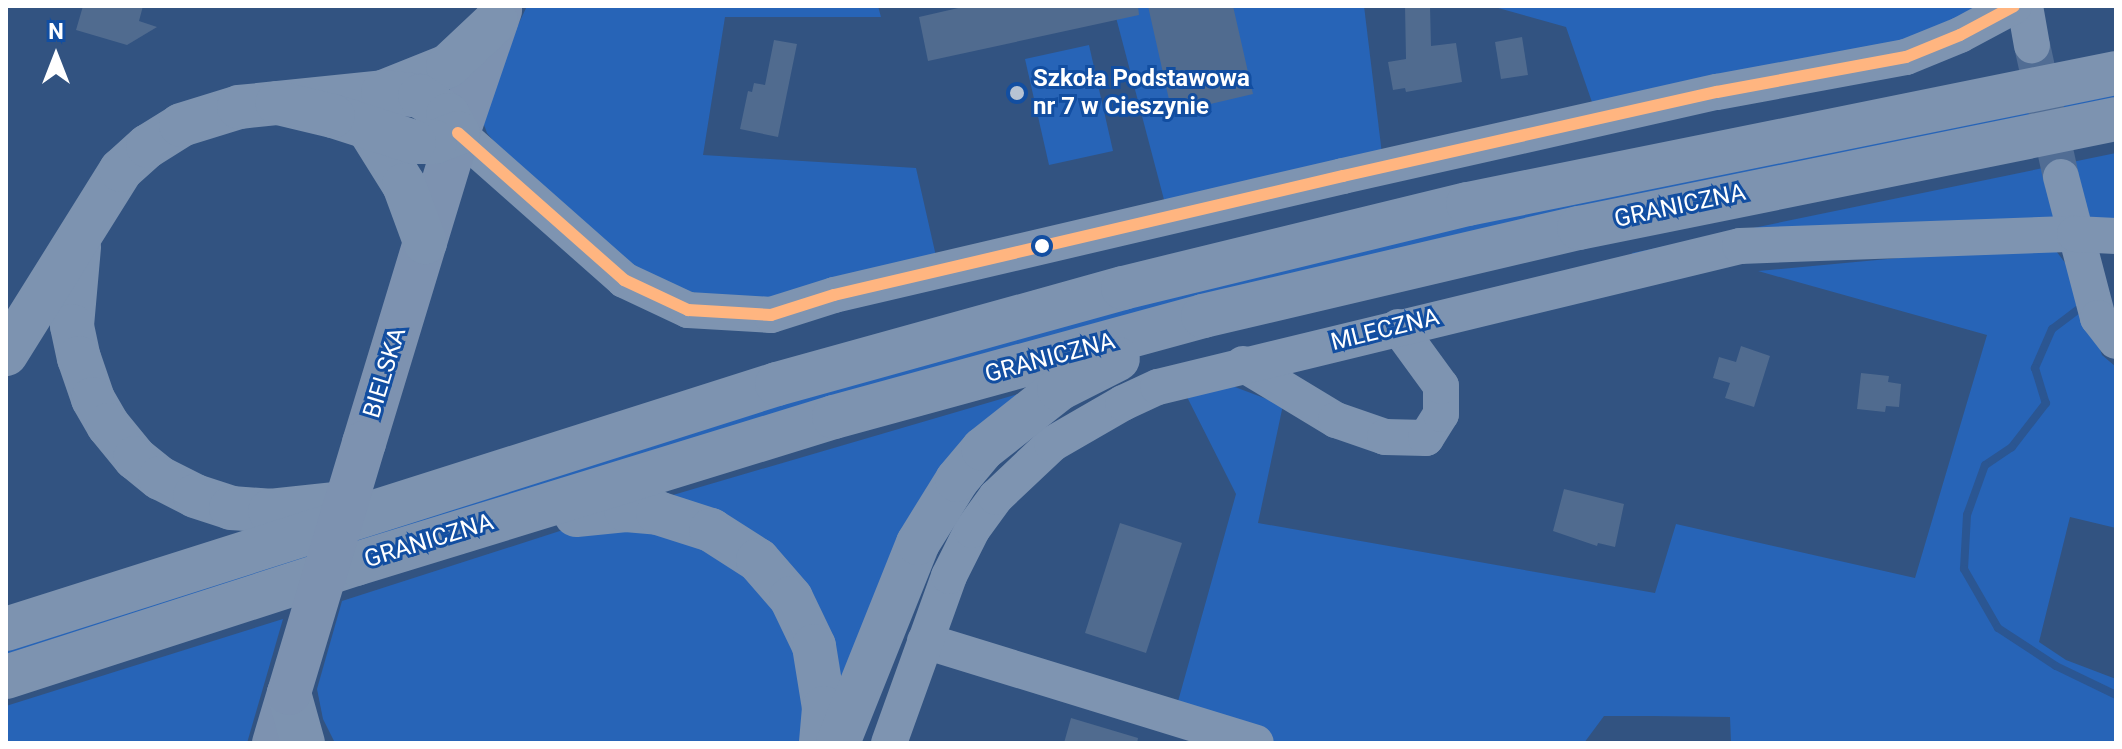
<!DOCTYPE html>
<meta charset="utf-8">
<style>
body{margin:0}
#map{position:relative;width:2122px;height:749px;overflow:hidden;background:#325381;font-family:Roboto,sans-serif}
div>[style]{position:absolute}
.green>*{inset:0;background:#2764b7}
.stream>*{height:8px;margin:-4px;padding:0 4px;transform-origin:4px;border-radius:4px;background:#2b5692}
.building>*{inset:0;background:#506b8f}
.minor-tunnel>*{height:36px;margin-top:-18px;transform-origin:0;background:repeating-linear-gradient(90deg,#516d94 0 36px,transparent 0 54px)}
.minor>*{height:36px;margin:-18px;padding:0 18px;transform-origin:18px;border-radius:18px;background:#7e94b1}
.major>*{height:44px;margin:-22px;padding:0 22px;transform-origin:22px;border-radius:22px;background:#7d92b0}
.highway>*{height:44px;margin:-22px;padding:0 22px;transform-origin:22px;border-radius:22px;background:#7d93b0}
.major-bridge>*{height:44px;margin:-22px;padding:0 22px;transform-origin:22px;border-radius:22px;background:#7d92b0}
.bus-1>*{height:12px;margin:-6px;padding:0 6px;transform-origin:6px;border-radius:6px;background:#ffb580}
.dots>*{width:22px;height:22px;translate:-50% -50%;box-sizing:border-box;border:4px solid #124ea1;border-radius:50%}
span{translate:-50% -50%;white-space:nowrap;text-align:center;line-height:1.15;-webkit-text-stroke:6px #124ea1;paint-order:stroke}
.poi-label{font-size:24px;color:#fff;font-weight:700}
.left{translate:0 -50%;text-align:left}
.street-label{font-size:24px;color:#fff}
.frame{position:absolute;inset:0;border:8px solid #fff;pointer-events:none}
.north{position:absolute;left:16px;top:16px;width:80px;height:80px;-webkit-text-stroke:6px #124ea1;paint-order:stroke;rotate:0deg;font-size:22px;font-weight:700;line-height:32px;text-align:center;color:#fff}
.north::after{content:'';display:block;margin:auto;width:28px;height:36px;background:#fff;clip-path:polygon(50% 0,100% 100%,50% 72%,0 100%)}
</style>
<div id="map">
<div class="green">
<i style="clip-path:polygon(527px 6px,878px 6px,881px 17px,725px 17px,703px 155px,916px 168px,938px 265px,763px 301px,728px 301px,652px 282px,527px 181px,487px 133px,480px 114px,485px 95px)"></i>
<i style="clip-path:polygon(1113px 6px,1364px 6px,1382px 154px,1167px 211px)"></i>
<i style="clip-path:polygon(1491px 6px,1998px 6px,1932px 35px,1594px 108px,1566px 27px)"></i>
<i style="clip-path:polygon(1089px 45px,1113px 151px,1049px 165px,1025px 59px)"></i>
<i style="clip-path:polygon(2116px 89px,2116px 103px,1935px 140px,6px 660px,6px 646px,687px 427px,1372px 242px)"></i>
<i style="clip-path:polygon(2116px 153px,2116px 232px,1637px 265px,1632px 253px)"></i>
<i style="clip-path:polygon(2053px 247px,2073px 273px,2102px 355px,2116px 367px,2116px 528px,2070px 517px,2039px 642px,2066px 660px,2116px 679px,2116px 743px,1731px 743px,1730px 717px,1651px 716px,1604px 716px,1584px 743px,1218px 743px,1170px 730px,1236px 494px,1185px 393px,1227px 384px,1283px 405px,1258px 523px,1655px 593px,1676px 524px,1915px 578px,1987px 335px,1758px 271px,1995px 249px)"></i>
<i style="clip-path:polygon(1018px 394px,840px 704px,835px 673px,673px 499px,673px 495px)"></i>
<i style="clip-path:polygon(637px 527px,706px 545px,748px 573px,782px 615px,799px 654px,804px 743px,335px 743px,323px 719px,317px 689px,342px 601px,566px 529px)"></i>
<i style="clip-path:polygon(283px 619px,247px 743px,6px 743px,6px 706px)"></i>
</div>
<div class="stream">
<i style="left:2084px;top:305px;width:40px;rotate:143deg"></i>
<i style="left:2052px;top:329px;width:43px;rotate:113.6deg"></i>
<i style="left:2035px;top:368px;width:37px;rotate:73deg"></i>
<i style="left:2046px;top:403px;width:56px;rotate:127.7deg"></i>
<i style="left:2012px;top:447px;width:32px;rotate:146deg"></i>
<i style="left:1985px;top:465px;width:53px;rotate:109.8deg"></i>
<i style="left:1967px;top:515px;width:54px;rotate:93.2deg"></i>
<i style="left:1964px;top:569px;width:68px;rotate:60deg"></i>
<i style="left:1998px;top:628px;width:69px;rotate:33.2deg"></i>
<i style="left:2056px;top:666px;width:67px;rotate:25.8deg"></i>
</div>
<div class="building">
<i style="clip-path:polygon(83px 6px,143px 6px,139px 21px,157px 27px,127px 45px,76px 30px)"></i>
<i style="clip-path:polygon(967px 6px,1138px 6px,1139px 15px,928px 61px,919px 17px)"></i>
<i style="clip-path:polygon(1148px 6px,1233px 6px,1253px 94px,1172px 113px)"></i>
<i style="clip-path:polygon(1405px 6px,1430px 6px,1431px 46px,1456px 43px,1462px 82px,1406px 92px,1405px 88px,1393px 90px,1388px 62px,1406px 59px)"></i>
<i style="clip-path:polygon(1522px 37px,1528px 75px,1501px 79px,1495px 42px)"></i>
<i style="clip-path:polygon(774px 40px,797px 44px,778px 137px,740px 129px,748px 91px,752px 92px,754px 83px,765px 85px)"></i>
<i style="clip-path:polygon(1741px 346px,1770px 356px,1754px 407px,1725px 398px,1730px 383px,1713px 378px,1719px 357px,1736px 362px)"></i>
<i style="clip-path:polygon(1861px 373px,1889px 376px,1888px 382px,1901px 384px,1899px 407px,1886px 406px,1885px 412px,1857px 409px)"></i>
<i style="clip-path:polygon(1564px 489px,1624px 504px,1615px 547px,1598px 543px,1597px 546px,1553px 531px)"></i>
<i style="clip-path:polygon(1120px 523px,1182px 543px,1146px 653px,1085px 633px)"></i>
<i style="clip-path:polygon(1071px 718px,1138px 738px,1137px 743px,1064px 743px)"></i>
</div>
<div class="minor-tunnel">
<i style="left:2032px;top:45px;width:135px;rotate:77.6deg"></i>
</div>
<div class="minor">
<i style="left:2025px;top:6px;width:40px;rotate:80deg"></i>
<i style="left:458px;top:133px;width:222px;rotate:41.5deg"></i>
<i style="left:624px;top:280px;width:71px;rotate:25.1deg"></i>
<i style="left:688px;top:310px;width:83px;rotate:3.4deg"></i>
<i style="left:771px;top:315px;width:66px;rotate:-17.6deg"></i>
<i style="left:834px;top:295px;width:523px;rotate:-13.16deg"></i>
<i style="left:1343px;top:176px;width:383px;rotate:-12.7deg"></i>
<i style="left:1717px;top:92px;width:192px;rotate:-10.5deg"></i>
<i style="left:1906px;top:57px;width:58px;rotate:-22.2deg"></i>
<i style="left:1960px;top:35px;width:61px;rotate:-28.2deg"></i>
<i style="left:2061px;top:177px;width:146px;rotate:75.3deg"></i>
<i style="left:2098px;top:318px;width:29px;rotate:52deg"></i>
<i style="left:1243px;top:364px;width:109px;rotate:31.1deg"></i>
<i style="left:1336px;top:420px;width:52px;rotate:19.1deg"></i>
<i style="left:1385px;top:437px;width:41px;rotate:1.4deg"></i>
<i style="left:1426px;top:438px;width:28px;rotate:-58deg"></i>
<i style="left:1441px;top:414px;width:28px;rotate:-90deg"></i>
<i style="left:1441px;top:386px;width:73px;rotate:-126.1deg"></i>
<i style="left:925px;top:641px;width:346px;rotate:17.1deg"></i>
<i style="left:889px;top:743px;width:177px;rotate:-70.2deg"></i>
<i style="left:949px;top:576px;width:51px;rotate:-63.4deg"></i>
<i style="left:972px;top:530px;width:41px;rotate:-54deg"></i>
<i style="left:996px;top:497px;width:77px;rotate:-43.4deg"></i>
<i style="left:1052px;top:444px;width:82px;rotate:-30deg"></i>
<i style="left:1123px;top:403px;width:38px;rotate:-25deg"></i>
<i style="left:1158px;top:387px;width:599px;rotate:-13.62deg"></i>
<i style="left:1740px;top:246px;width:335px;rotate:-2.1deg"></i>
<i style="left:2075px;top:234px;width:41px;rotate:2.8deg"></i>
</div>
<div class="major">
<i style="left:364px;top:443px;width:324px;rotate:-73.1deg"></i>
<i style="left:458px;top:133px;width:130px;rotate:-71.1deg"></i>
<i style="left:274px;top:743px;width:52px;rotate:-73.3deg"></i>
</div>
<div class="highway">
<i style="left:383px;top:92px;width:70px;rotate:-21.8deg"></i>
<i style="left:448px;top:66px;width:66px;rotate:-43.2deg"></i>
<i style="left:369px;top:129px;width:66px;rotate:58deg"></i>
<i style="left:404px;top:185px;width:61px;rotate:69.8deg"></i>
<i style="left:79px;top:247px;width:79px;rotate:95.1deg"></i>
<i style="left:72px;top:326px;width:33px;rotate:78deg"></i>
<i style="left:79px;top:358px;width:43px;rotate:71.1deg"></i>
<i style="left:93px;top:399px;width:30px;rotate:60deg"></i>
<i style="left:108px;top:425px;width:43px;rotate:50.7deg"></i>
<i style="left:135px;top:458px;width:32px;rotate:39deg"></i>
<i style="left:160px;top:478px;width:39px;rotate:27deg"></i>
<i style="left:195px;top:496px;width:38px;rotate:18deg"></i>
<i style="left:231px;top:508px;width:39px;rotate:4deg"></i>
<i style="left:270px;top:511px;width:66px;rotate:-6.1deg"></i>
<i style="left:6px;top:354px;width:217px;rotate:-58deg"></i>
<i style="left:121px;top:170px;width:36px;rotate:-42deg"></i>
<i style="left:148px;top:146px;width:39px;rotate:-32deg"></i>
<i style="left:181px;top:125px;width:61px;rotate:-17.2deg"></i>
<i style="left:239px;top:107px;width:145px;rotate:-5.9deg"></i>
<i style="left:383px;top:92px;width:37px;rotate:6deg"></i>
<i style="left:420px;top:96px;width:34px;rotate:34deg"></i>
<i style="left:448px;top:115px;width:21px;rotate:61deg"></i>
<i style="left:458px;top:133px;width:25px;rotate:159deg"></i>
<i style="left:435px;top:142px;width:21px;rotate:180deg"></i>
<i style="left:414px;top:142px;width:85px;rotate:-162.2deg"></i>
<i style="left:333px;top:116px;width:57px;rotate:-166.7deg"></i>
<i style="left:576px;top:515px;width:50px;rotate:-5.7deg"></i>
<i style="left:626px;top:510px;width:32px;rotate:5deg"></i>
<i style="left:658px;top:513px;width:56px;rotate:17.8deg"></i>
<i style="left:711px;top:530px;width:56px;rotate:32.6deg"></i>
<i style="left:758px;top:560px;width:50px;rotate:49deg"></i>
<i style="left:791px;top:598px;width:53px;rotate:64.4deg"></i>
<i style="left:814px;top:646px;width:63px;rotate:80.8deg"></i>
<i style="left:824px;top:708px;width:35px;rotate:95deg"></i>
<i style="left:6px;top:629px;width:809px;rotate:-17.63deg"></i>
<i style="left:777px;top:384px;width:359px;rotate:-15.5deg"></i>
<i style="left:1123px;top:288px;width:355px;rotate:-13.7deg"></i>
<i style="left:1468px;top:204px;width:661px;rotate:-11.43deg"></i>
<i style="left:6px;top:677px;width:368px;rotate:-17.9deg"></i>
<i style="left:356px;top:564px;width:500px;rotate:-17.09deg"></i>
<i style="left:834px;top:417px;width:383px;rotate:-15.3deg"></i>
<i style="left:1203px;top:316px;width:386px;rotate:-13.2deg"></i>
<i style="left:1579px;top:228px;width:548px;rotate:-11.47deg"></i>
<i style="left:289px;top:693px;width:52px;rotate:74.4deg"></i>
<i style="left:838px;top:743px;width:215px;rotate:-68.2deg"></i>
<i style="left:918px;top:543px;width:74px;rotate:-58.2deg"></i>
<i style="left:957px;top:480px;width:40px;rotate:-50deg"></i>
<i style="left:983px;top:449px;width:97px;rotate:-38.3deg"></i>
<i style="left:1059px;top:389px;width:66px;rotate:-27deg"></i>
</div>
<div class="major-bridge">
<i style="left:289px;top:693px;width:261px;rotate:-73.3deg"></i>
</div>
<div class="bus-1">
<i style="left:458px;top:133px;width:222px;rotate:41.5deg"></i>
<i style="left:624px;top:280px;width:71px;rotate:25.1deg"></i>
<i style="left:688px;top:310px;width:83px;rotate:3.4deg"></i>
<i style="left:771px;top:315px;width:66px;rotate:-17.6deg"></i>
<i style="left:834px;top:295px;width:523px;rotate:-13.16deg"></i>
<i style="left:1343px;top:176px;width:383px;rotate:-12.7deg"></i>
<i style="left:1717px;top:92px;width:192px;rotate:-10.5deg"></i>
<i style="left:1906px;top:57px;width:58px;rotate:-22.2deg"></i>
<i style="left:1960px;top:35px;width:61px;rotate:-28.2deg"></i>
</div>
<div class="dots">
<i style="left:1017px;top:93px;background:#b7c3d3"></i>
<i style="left:1042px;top:246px;background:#fff"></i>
</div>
<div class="poi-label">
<span class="left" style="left:1033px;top:93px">Szkoła Podstawowa<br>nr 7 w Cieszynie</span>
</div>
<div class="street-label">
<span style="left:1680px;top:206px;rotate:-12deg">GRANICZNA</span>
<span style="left:1385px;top:330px;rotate:-14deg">MLECZNA</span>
<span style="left:1050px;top:358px;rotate:-15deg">GRANICZNA</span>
<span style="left:385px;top:373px;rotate:-73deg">BIELSKA</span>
<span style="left:429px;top:541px;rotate:-17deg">GRANICZNA</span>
</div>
<div class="frame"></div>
<div class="north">N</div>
</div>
